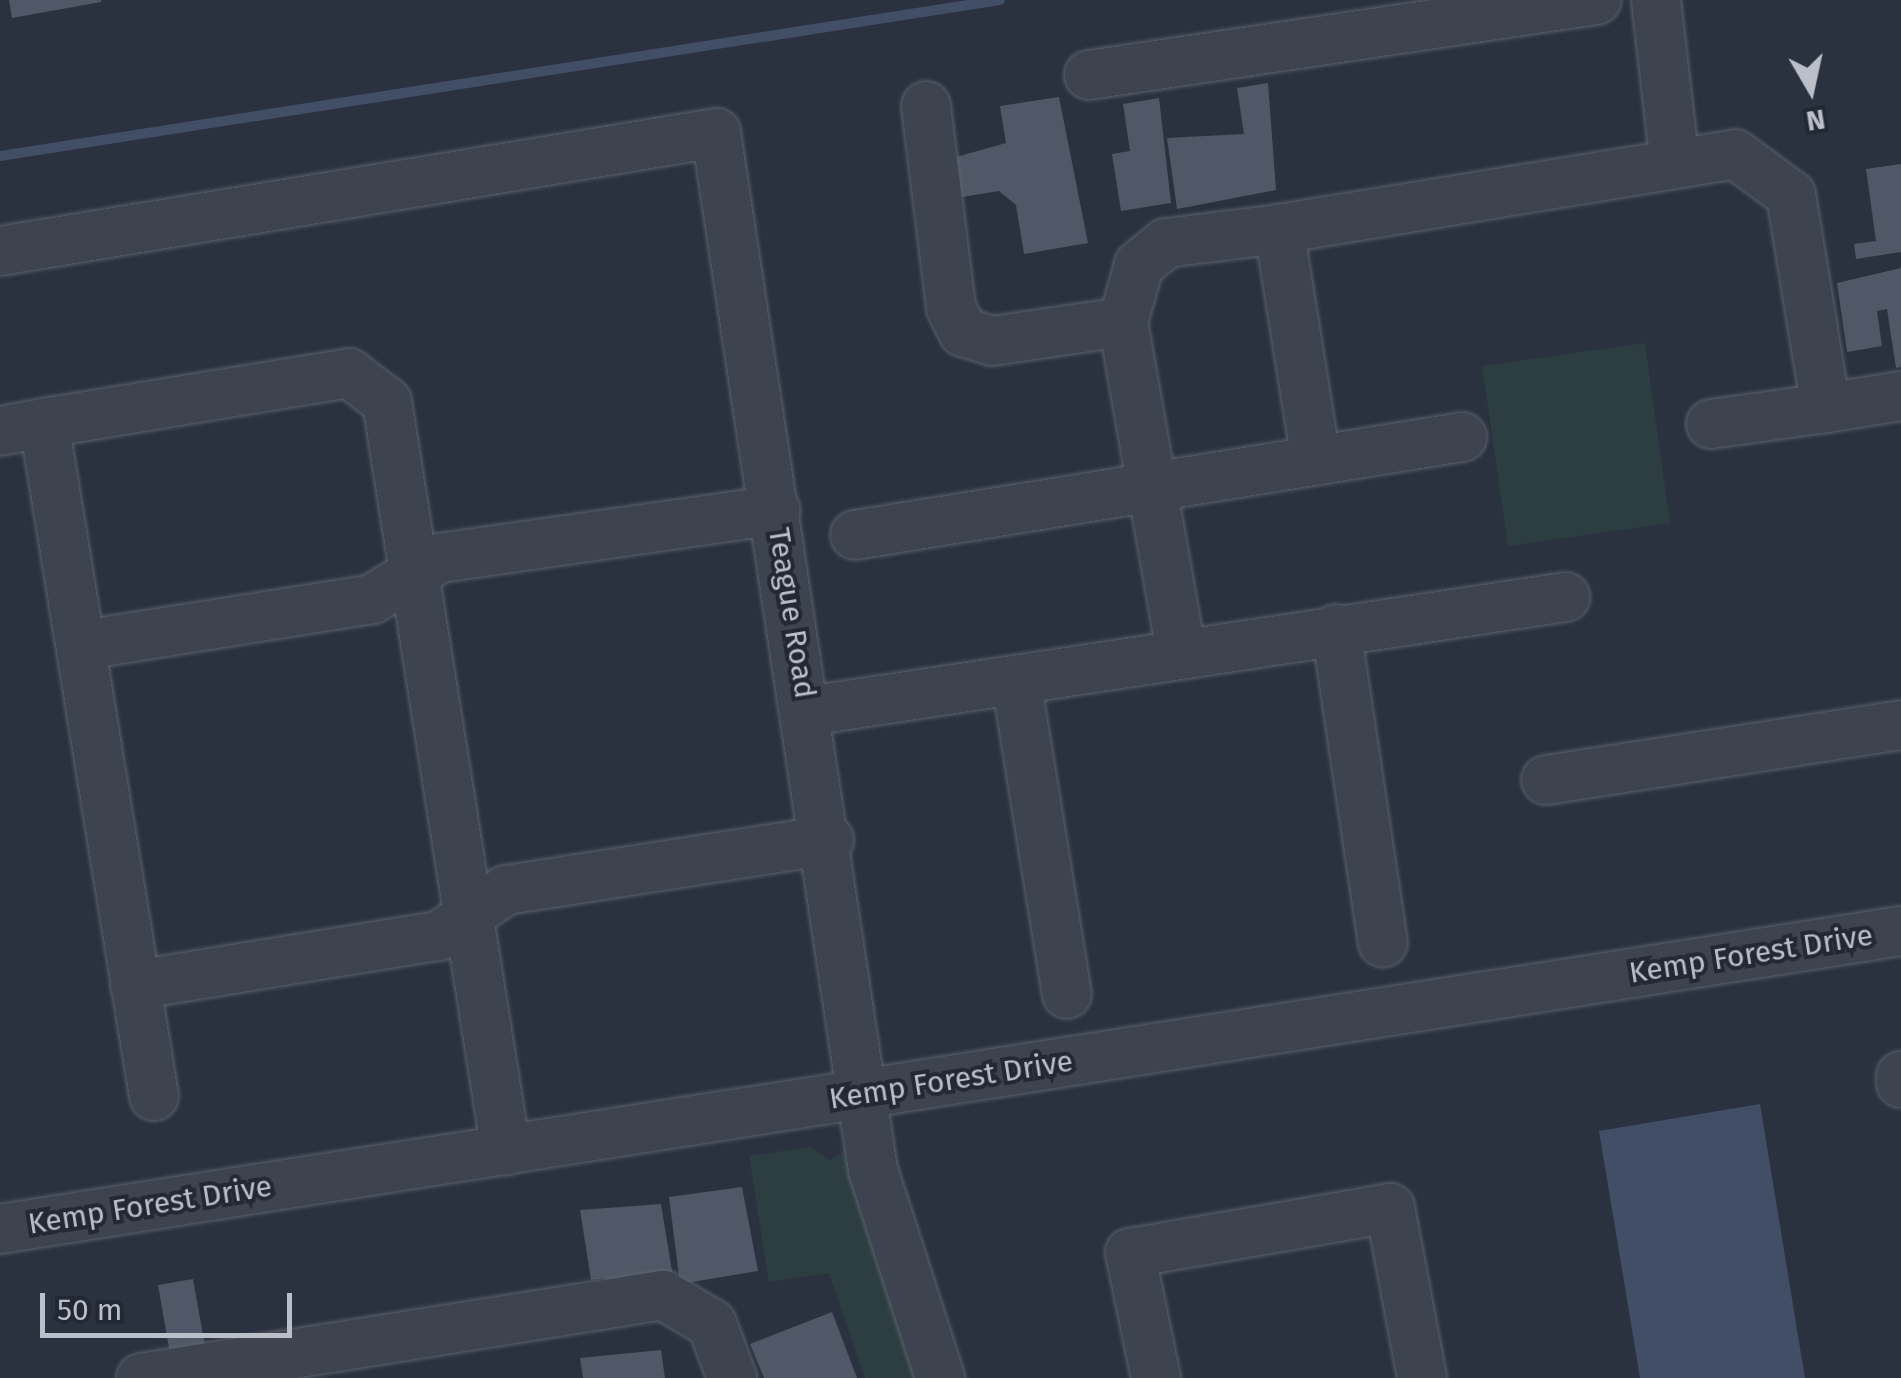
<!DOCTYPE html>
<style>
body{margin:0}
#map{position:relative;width:1901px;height:1378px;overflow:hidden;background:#2a313f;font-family:"Fira Sans",sans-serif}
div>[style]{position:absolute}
.green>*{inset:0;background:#2c3e41}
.water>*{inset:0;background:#414e66}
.stream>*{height:10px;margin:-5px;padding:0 5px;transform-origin:5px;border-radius:5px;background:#414e66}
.building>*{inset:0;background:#505867}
.roads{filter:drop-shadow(0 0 2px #5b616c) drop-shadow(0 0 2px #5b616c)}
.minor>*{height:48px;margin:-24px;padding:0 24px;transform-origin:24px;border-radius:24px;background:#3d434f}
span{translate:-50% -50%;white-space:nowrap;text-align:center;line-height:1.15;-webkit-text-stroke:8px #222834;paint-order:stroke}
.street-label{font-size:30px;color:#babfc9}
.north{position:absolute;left:1761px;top:40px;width:100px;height:100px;-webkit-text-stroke:8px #222834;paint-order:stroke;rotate:171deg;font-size:28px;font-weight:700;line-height:40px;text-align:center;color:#babfc9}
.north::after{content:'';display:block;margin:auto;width:35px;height:45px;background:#babfc9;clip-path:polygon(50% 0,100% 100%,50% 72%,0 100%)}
.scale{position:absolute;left:40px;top:1293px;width:252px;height:45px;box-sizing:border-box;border:5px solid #babfc9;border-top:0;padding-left:12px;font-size:30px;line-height:35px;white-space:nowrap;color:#babfc9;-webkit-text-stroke:8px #222834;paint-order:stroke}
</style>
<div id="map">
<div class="green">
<i style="clip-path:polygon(1645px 343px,1670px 523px,1508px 546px,1482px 366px)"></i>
<i style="clip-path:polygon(871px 1134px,940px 1378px,865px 1378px,829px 1273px,769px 1282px,749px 1156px,810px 1147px,830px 1160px)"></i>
</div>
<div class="water">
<i style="clip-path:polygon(1760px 1104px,1805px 1378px,1640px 1378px,1599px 1131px)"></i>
</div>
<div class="stream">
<i style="left:0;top:156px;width:1012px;rotate:-8.87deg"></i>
</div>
<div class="building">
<i style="clip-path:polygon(9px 0,101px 0,101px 2px,12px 18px)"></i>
<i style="clip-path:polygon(1268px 83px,1276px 190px,1177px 209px,1167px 138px,1244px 134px,1237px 88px)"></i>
<i style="clip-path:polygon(1059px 97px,1088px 243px,1024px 254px,1016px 205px,999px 191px,962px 197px,956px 157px,1006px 143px,1000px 106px)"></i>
<i style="clip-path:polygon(1159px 98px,1171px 203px,1121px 211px,1112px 154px,1130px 151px,1123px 104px)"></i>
<i style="clip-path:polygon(1901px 164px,1901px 252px,1856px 259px,1854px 244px,1876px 241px,1866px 169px)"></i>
<i style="clip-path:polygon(1901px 268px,1901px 367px,1896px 368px,1887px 309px,1877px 311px,1882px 346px,1847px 352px,1837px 283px)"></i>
<i style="clip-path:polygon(742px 1187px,758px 1271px,680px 1284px,669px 1197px)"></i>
<i style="clip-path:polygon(661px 1204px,674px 1283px,609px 1294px,606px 1278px,591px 1280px,580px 1210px)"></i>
<i style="clip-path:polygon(193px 1279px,205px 1346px,170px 1354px,158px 1285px)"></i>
<i style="clip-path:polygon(832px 1312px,857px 1378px,764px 1378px,750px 1344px)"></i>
<i style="clip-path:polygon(661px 1350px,665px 1378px,583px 1378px,580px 1358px)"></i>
</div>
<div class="roads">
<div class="minor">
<i style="left:1656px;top:0;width:165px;rotate:83.4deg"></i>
<i style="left:1089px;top:75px;width:513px;rotate:-8.41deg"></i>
<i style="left:926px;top:106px;width:204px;rotate:82.9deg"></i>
<i style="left:951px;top:308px;width:27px;rotate:63deg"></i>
<i style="left:963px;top:332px;width:30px;rotate:17deg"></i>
<i style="left:992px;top:341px;width:132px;rotate:-8.3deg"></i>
<i style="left:1279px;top:229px;width:462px;rotate:-9.3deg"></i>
<i style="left:1735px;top:154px;width:69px;rotate:36.2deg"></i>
<i style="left:1791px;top:195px;width:216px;rotate:80.7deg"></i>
<i style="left:1826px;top:408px;width:76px;rotate:-9.1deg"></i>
<i style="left:0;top:251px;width:726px;rotate:-9.36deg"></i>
<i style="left:716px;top:133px;width:1049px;rotate:81.39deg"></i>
<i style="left:873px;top:1170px;width:219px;rotate:72.1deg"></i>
<i style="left:44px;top:423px;width:309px;rotate:-9.3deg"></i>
<i style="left:349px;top:373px;width:48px;rotate:37.3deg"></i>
<i style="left:387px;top:402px;width:758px;rotate:80.97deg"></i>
<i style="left:1711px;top:424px;width:116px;rotate:-7.9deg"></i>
<i style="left:0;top:431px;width:45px;rotate:-10.3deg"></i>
<i style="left:44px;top:423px;width:682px;rotate:80.72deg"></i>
<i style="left:855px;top:535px;width:615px;rotate:-9.17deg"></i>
<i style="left:1336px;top:629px;width:317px;rotate:81.5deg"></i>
<i style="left:83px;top:645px;width:293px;rotate:-9deg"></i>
<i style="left:372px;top:599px;width:79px;rotate:-31.1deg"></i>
<i style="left:440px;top:558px;width:339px;rotate:-8.1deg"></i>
<i style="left:1181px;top:651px;width:334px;rotate:-100deg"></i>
<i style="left:1123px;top:322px;width:59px;rotate:-74.3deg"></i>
<i style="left:1139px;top:265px;width:35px;rotate:-39deg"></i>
<i style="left:1166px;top:243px;width:114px;rotate:-7.1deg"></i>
<i style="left:1279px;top:229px;width:234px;rotate:80.9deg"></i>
<i style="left:1016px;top:680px;width:318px;rotate:80.8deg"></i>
<i style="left:808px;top:711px;width:766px;rotate:-8.56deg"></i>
<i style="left:1546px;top:780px;width:359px;rotate:-8.8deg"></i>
<i style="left:135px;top:985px;width:308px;rotate:-9.2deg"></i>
<i style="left:439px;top:936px;width:81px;rotate:-34.5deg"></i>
<i style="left:506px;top:890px;width:327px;rotate:-8.8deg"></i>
<i style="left:1901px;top:1076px;width:7px;rotate:90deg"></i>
<i style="left:0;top:1229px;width:1924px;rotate:-8.91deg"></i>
<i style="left:141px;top:1378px;width:529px;rotate:-9.03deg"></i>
<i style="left:663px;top:1295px;width:57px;rotate:30.6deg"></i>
<i style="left:712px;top:1324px;width:58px;rotate:69.7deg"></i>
<i style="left:1156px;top:1378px;width:128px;rotate:-101.7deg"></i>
<i style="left:1130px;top:1253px;width:264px;rotate:-9.8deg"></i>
<i style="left:1390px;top:1208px;width:173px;rotate:79.3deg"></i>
</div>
</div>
<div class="street-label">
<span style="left:792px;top:613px;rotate:81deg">Teague Road</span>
<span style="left:1751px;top:954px;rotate:-9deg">Kemp Forest Drive</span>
<span style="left:951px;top:1080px;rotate:-9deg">Kemp Forest Drive</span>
<span style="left:150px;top:1205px;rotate:-9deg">Kemp Forest Drive</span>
</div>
<div class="north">N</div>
<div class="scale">50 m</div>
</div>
